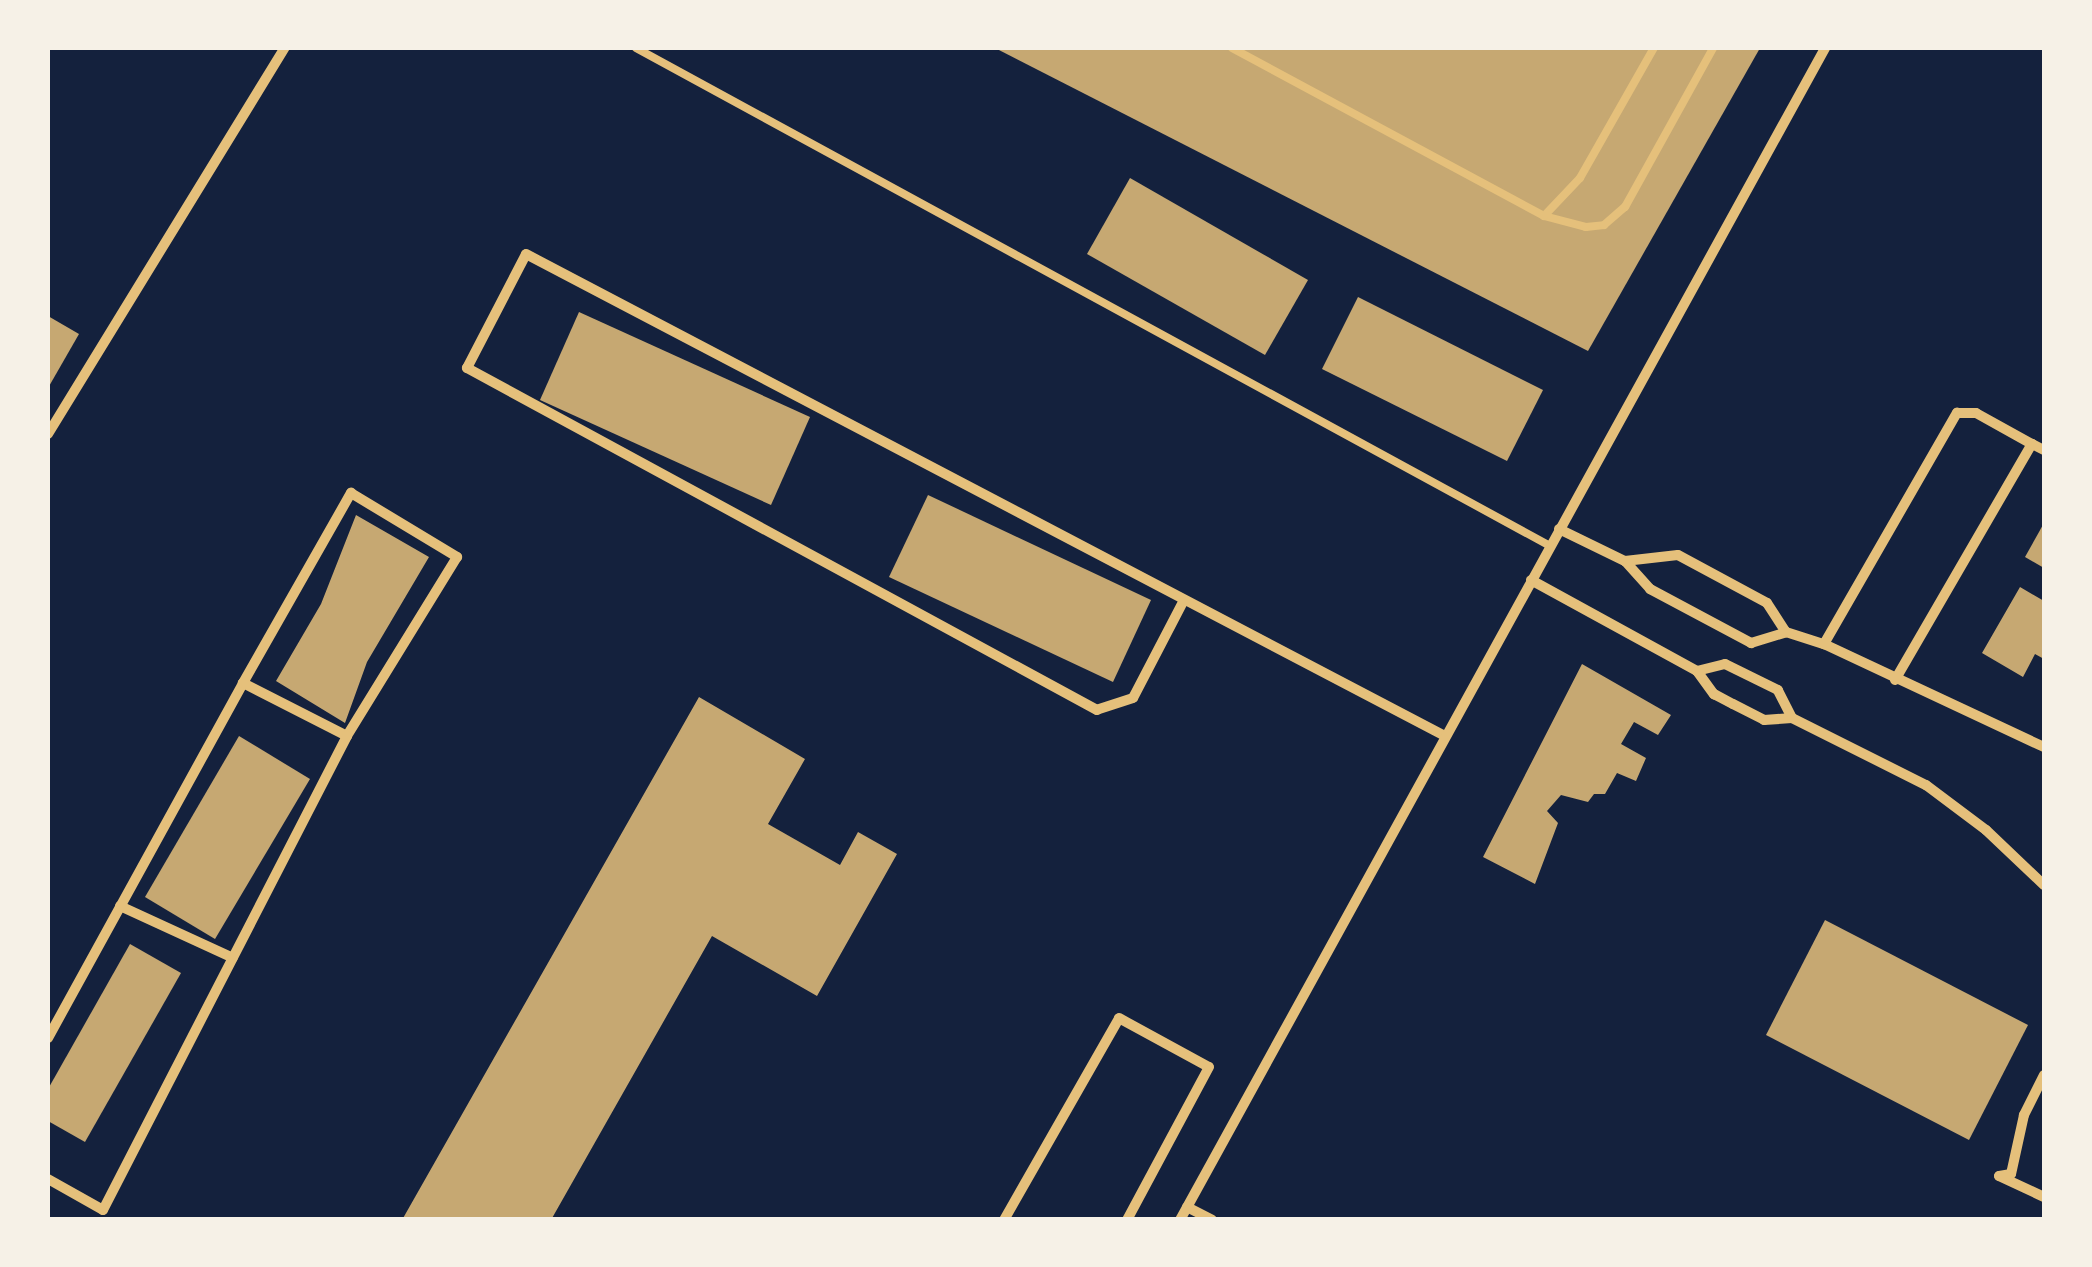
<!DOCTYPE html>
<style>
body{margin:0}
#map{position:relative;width:2092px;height:1267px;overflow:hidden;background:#14213d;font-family:Rubik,sans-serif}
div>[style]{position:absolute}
.building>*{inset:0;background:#c6a872}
.service>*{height:8px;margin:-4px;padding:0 4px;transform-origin:4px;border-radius:4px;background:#e5c07b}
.minor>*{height:10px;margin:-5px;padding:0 5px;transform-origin:5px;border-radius:5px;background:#e5c07b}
span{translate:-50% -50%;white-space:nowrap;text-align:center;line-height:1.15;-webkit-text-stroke:10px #f6f1e7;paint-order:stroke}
.frame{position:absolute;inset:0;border:50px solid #f6f1e7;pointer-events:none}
</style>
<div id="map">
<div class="building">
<i style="clip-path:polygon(995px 48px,1760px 48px,1588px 351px)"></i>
<i style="clip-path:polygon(1130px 178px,1308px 280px,1265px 355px,1087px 254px)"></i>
<i style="clip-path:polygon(1358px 297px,1543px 390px,1507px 461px,1322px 369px)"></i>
<i style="clip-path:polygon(579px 312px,810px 417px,771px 505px,540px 400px)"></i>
<i style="clip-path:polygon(48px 316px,79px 334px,48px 388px)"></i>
<i style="clip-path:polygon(928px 495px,1151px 600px,1113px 682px,889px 577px)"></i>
<i style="clip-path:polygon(356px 515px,429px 557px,367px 662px,345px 723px,276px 681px,321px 604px)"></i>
<i style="clip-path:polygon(2044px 523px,2044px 568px,2025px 557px)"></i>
<i style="clip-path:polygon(2020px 587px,2044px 601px,2044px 659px,2035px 654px,2023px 677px,1982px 653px)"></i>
<i style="clip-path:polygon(1582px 664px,1671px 715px,1658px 735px,1634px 722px,1621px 744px,1646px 758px,1636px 781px,1617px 773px,1605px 794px,1594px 794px,1588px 802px,1561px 795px,1547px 811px,1558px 823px,1535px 884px,1483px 857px)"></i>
<i style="clip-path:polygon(699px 697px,805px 759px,768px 824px,840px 865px,858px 832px,897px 854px,817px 996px,712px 936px,551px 1220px,402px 1220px)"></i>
<i style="clip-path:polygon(239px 736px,310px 779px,215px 939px,145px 897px)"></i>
<i style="clip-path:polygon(1825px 920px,2028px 1025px,1969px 1140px,1766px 1035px)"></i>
<i style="clip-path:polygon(130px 944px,181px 973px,85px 1142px,48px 1121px,48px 1089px)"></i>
</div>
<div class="service">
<i style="left:636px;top:48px;width:1041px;rotate:28.58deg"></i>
<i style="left:1232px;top:48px;width:354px;rotate:28.3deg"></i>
<i style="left:1544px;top:216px;width:43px;rotate:14.7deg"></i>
<i style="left:1586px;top:227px;width:18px;rotate:-6deg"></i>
<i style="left:1604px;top:225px;width:28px;rotate:-41deg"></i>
<i style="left:1625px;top:207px;width:182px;rotate:-61deg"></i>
<i style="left:1544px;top:216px;width:52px;rotate:-46.5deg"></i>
<i style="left:1580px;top:178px;width:150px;rotate:-60.4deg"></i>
</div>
<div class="minor">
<i style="left:48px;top:434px;width:453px;rotate:-58.5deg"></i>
<i style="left:1559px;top:529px;width:73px;rotate:25.9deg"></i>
<i style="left:1625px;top:561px;width:38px;rotate:48deg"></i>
<i style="left:1650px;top:589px;width:115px;rotate:28.1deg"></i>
<i style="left:1751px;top:643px;width:37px;rotate:-17deg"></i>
<i style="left:1786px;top:632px;width:40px;rotate:18deg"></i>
<i style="left:1824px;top:644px;width:243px;rotate:25.1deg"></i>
<i style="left:1625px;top:561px;width:53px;rotate:-6.5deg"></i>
<i style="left:1678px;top:555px;width:101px;rotate:28.3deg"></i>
<i style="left:1767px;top:603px;width:35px;rotate:57deg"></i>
<i style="left:1531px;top:580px;width:189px;rotate:28.7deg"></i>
<i style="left:1697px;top:671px;width:29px;rotate:54deg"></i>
<i style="left:1714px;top:694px;width:21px;rotate:28deg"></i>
<i style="left:1733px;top:704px;width:35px;rotate:27deg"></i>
<i style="left:1764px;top:720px;width:28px;rotate:-4deg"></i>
<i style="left:1792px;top:718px;width:31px;rotate:-117deg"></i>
<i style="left:1778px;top:690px;width:59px;rotate:-153.9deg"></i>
<i style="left:1725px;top:664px;width:29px;rotate:166deg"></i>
<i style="left:1184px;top:600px;width:110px;rotate:117.5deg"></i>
<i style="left:1133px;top:698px;width:38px;rotate:162deg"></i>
<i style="left:1097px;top:710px;width:717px;rotate:-151.5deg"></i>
<i style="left:467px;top:368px;width:128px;rotate:-62.6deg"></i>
<i style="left:526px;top:254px;width:1038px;rotate:27.68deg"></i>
<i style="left:1824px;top:644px;width:267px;rotate:-60.1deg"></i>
<i style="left:1957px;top:413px;width:19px"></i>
<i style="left:1976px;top:413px;width:64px;rotate:29deg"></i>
<i style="left:1895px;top:680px;width:273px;rotate:-59.9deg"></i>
<i style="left:2032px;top:444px;width:13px;rotate:27deg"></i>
<i style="left:1792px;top:718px;width:150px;rotate:26.6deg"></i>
<i style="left:1926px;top:785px;width:75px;rotate:36.9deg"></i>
<i style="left:1986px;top:830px;width:80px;rotate:43.5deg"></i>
<i style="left:120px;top:906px;width:124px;rotate:24.7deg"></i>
<i style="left:48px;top:1038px;width:405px;rotate:-61.2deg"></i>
<i style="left:243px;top:683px;width:219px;rotate:-60.4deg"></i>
<i style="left:351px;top:493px;width:124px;rotate:31.1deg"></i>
<i style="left:457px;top:557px;width:210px;rotate:121.6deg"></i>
<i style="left:347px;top:736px;width:117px;rotate:-153deg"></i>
<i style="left:2044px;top:1075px;width:45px;rotate:116.6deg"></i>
<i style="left:2024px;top:1115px;width:60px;rotate:102.4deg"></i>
<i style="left:2011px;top:1174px;width:12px;rotate:171deg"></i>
<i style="left:1999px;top:1176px;width:50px;rotate:25deg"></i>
<i style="left:48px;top:1179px;width:63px;rotate:29.4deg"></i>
<i style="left:103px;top:1210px;width:533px;rotate:-62.76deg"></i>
<i style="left:1187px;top:1207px;width:28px;rotate:27deg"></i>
<i style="left:1004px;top:1220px;width:232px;rotate:-60.3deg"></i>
<i style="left:1119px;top:1018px;width:102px;rotate:28.6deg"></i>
<i style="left:1209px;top:1067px;width:174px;rotate:118.2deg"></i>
<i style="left:1180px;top:1220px;width:1338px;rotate:-61.17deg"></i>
</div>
<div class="frame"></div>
</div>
